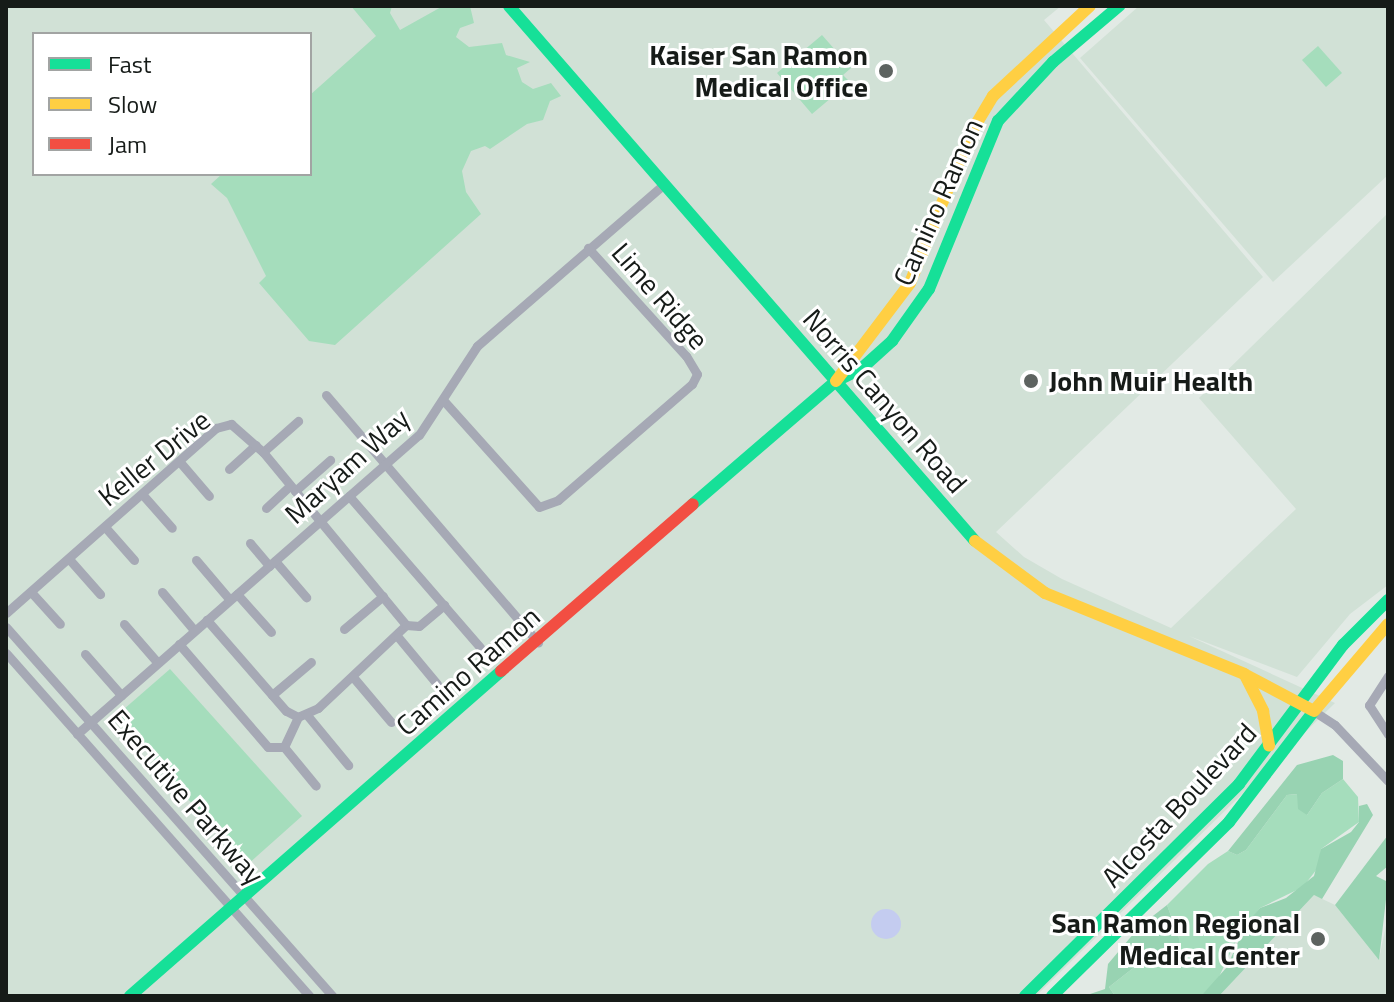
<!DOCTYPE html>
<style>
body{margin:0}
#map{position:relative;width:1394px;height:1002px;overflow:hidden;background:#e2eae5;font-family:"Titillium Web",sans-serif}
div>[style]{position:absolute}
.built>*{inset:0;background:#d1e1d6}
.green>*{inset:0;background:#a5ddbc}
.forest>*{inset:0;background:#98d3b2}
.water>*{inset:0;background:#c4ccf0}
.round{border-radius:50%}
.street>*{height:9px;margin:-4.5px;padding:0 4.5px;transform-origin:4.5px;border-radius:4.5px;background:#a6a9b5}
.fast>*{height:12px;margin:-6px;padding:0 6px;transform-origin:6px;border-radius:6px;background:#16e098}
.slow>*{height:12px;margin:-6px;padding:0 6px;transform-origin:6px;border-radius:6px;background:#ffcf43}
.jam>*{height:12px;margin:-6px;padding:0 6px;transform-origin:6px;border-radius:6px;background:#f24e42}
.dots>*{width:22px;height:22px;translate:-50% -50%;box-sizing:border-box;border:4px solid #fff;border-radius:50%}
span{translate:-50% -50%;white-space:nowrap;text-align:center;line-height:1.15;-webkit-text-stroke:6px #fff;paint-order:stroke}
.poi-label{font-size:28px;color:#161b18;font-weight:700}
.right{translate:-100% -50%;text-align:right}
.left{translate:0 -50%;text-align:left}
.street-label{font-size:28px;color:#161b18}
.frame{position:absolute;inset:0;border:8px solid #161b18;pointer-events:none}
.legend{position:absolute;left:32px;top:32px;width:280px;height:144px;box-sizing:border-box;background:#fff;border:2px solid #a2a4a3;margin:0;padding:10px 14px;list-style:none;font-size:24px;color:#161b18}
.legend li{display:flex;align-items:center;gap:16px;height:40px}
.legend b{width:40px;border:2px solid #a2a4a3}
</style>
<div id="map">
<div class="built">
<i style="clip-path:polygon(evenodd,6px 6px,1061px 6px,1044px 20px,1263px 277px,996px 532px,1024px 557px,1062px 579px,1171px 628px,1296px 509px,1199px 398px,1388px 213px,1388px 585px,1350px 614px,1297px 677px,1189px 636px,1335px 703px,1036px 996px,6px 996px,6px 6px,34px 34px,310px 34px,310px 174px,34px 174px,34px 34px)"></i>
<i style="clip-path:polygon(1139px 6px,1388px 6px,1388px 175px,1273px 282px,1080px 58px)"></i>
<i style="clip-path:polygon(1314px 895px,1335px 905px,1379px 959px,1388px 916px,1388px 996px,1219px 996px)"></i>
</div>
<div class="green">
<i style="clip-path:polygon(351px 6px,392px 6px,390px 13px,400px 30px,443px 6px,470px 6px,474px 23px,460px 28px,456px 37px,469px 47px,502px 43px,506px 55px,530px 62px,517px 68px,522px 82px,533px 89px,551px 83px,561px 96px,550px 101px,543px 120px,527px 124px,490px 149px,485px 146px,471px 151px,462px 171px,466px 192px,481px 214px,335px 345px,309px 341px,259px 283px,266px 276px,227px 198px,211px 184px,222px 174px,310px 174px,310px 95px,376px 36px)"></i>
<i style="clip-path:polygon(822px 35px,851px 68px,843px 75px,850px 82px,812px 114px,777px 73px)"></i>
<i style="clip-path:polygon(1318px 46px,1342px 73px,1326px 87px,1302px 60px)"></i>
<i style="clip-path:polygon(170px 669px,302px 816px,246px 866px,116px 716px)"></i>
<i style="clip-path:polygon(1343px 779px,1358px 797px,1359px 822px,1321px 849px,1320px 865px,1303px 887px,1260px 908px,1239px 935px,1217px 981px,1201px 996px,1115px 996px,1109px 987px,1132px 969px,1147px 959px,1179px 952px,1179px 938px,1167px 905px,1208px 864px,1228px 851px,1237px 855px,1246px 850px,1287px 795px,1298px 794px,1307px 815px,1322px 793px)"></i>
</div>
<div class="forest">
<i style="clip-path:polygon(1333px 755px,1343px 761px,1343px 779px,1322px 793px,1307px 815px,1298px 809px,1297px 794px,1287px 795px,1246px 850px,1237px 855px,1228px 851px,1297px 765px)"></i>
<i style="clip-path:polygon(1367px 804px,1373px 815px,1322px 899px,1314px 895px,1219px 996px,1201px 996px,1227px 967px,1246px 924px,1260px 908px,1286px 898px,1314px 876px,1321px 849px,1351px 832px,1359px 822px,1359px 806px)"></i>
<i style="clip-path:polygon(1388px 835px,1388px 866px,1376px 876px,1388px 882px,1379px 960px,1335px 905px)"></i>
<i style="clip-path:polygon(1167px 905px,1179px 938px,1179px 952px,1147px 959px,1132px 969px,1109px 987px,1115px 996px,1084px 996px,1105px 989px,1108px 964px,1140px 926px)"></i>
</div>
<div class="water">
<i class="round" style="left:871px;top:909px;width:30px;height:30px"></i>
</div>
<div class="street">
<i style="left:326px;top:395px;width:326px;rotate:49.4deg"></i>
<i style="left:444px;top:401px;width:142px;rotate:48.1deg"></i>
<i style="left:539px;top:507px;width:20px;rotate:-20deg"></i>
<i style="left:558px;top:500px;width:177px;rotate:-40.9deg"></i>
<i style="left:692px;top:384px;width:11px;rotate:-63deg"></i>
<i style="left:697px;top:374px;width:21px;rotate:-121deg"></i>
<i style="left:686px;top:356px;width:146px;rotate:-132.2deg"></i>
<i style="left:263px;top:452px;width:47px;rotate:-41.5deg"></i>
<i style="left:179px;top:461px;width:46px;rotate:49.4deg"></i>
<i style="left:229px;top:469px;width:36px;rotate:-42deg"></i>
<i style="left:295px;top:491px;width:47px;rotate:-41.5deg"></i>
<i style="left:142px;top:494px;width:45px;rotate:48.6deg"></i>
<i style="left:349px;top:496px;width:200px;rotate:49.1deg"></i>
<i style="left:266px;top:508px;width:33px;rotate:-43deg"></i>
<i style="left:105px;top:527px;width:44px;rotate:48.7deg"></i>
<i style="left:250px;top:543px;width:30px;rotate:50deg"></i>
<i style="left:69px;top:559px;width:47px;rotate:48.5deg"></i>
<i style="left:196px;top:560px;width:52px;rotate:49.6deg"></i>
<i style="left:275px;top:561px;width:48px;rotate:49.3deg"></i>
<i style="left:31px;top:592px;width:43px;rotate:47.8deg"></i>
<i style="left:162px;top:592px;width:50px;rotate:49.9deg"></i>
<i style="left:237px;top:594px;width:51px;rotate:48.2deg"></i>
<i style="left:6px;top:613px;width:280px;rotate:-41.4deg"></i>
<i style="left:216px;top:428px;width:16px;rotate:-15deg"></i>
<i style="left:231px;top:424px;width:43px;rotate:41.2deg"></i>
<i style="left:263px;top:452px;width:224px;rotate:50.4deg"></i>
<i style="left:406px;top:625px;width:121px;rotate:136.7deg"></i>
<i style="left:318px;top:708px;width:22px;rotate:156deg"></i>
<i style="left:298px;top:717px;width:13px;rotate:-153deg"></i>
<i style="left:286px;top:711px;width:121px;rotate:-131deg"></i>
<i style="left:124px;top:624px;width:50px;rotate:49deg"></i>
<i style="left:406px;top:625px;width:13px;rotate:4deg"></i>
<i style="left:419px;top:626px;width:33px;rotate:-40deg"></i>
<i style="left:6px;top:627px;width:493px;rotate:48.5deg"></i>
<i style="left:344px;top:629px;width:51px;rotate:-40.2deg"></i>
<i style="left:398px;top:637px;width:61px;rotate:50.3deg"></i>
<i style="left:179px;top:644px;width:136px;rotate:49.2deg"></i>
<i style="left:268px;top:747px;width:16px"></i>
<i style="left:284px;top:747px;width:33px;rotate:-65deg"></i>
<i style="left:6px;top:653px;width:458px;rotate:48.5deg"></i>
<i style="left:85px;top:654px;width:55px;rotate:48.7deg"></i>
<i style="left:1388px;top:676px;width:35px;rotate:123deg"></i>
<i style="left:1369px;top:705px;width:35px;rotate:57deg"></i>
<i style="left:353px;top:677px;width:59px;rotate:49.8deg"></i>
<i style="left:272px;top:695px;width:51px;rotate:-40.2deg"></i>
<i style="left:1312px;top:710px;width:27px;rotate:33deg"></i>
<i style="left:1335px;top:725px;width:77px;rotate:46.6deg"></i>
<i style="left:307px;top:715px;width:65px;rotate:50.6deg"></i>
<i style="left:77px;top:734px;width:454px;rotate:-41.2deg"></i>
<i style="left:419px;top:435px;width:106px;rotate:-56.9deg"></i>
<i style="left:477px;top:346px;width:247px;rotate:-40.9deg"></i>
<i style="left:284px;top:747px;width:50px;rotate:50.6deg"></i>
</div>
<div class="fast">
<i style="left:509px;top:6px;width:709px;rotate:48.94deg"></i>
<i style="left:693px;top:504px;width:189px;rotate:-40.7deg"></i>
<i style="left:836px;top:381px;width:28px;rotate:-26deg"></i>
<i style="left:861px;top:369px;width:42px;rotate:-42.1deg"></i>
<i style="left:892px;top:341px;width:64px;rotate:-54.6deg"></i>
<i style="left:929px;top:289px;width:182px;rotate:-67.7deg"></i>
<i style="left:998px;top:121px;width:81px;rotate:-47deg"></i>
<i style="left:1053px;top:62px;width:87px;rotate:-40.3deg"></i>
<i style="left:130px;top:996px;width:493px;rotate:-41.2deg"></i>
<i style="left:1025px;top:996px;width:301px;rotate:-44.7deg"></i>
<i style="left:1239px;top:784px;width:174px;rotate:-53.2deg"></i>
<i style="left:1343px;top:645px;width:64px;rotate:-45deg"></i>
<i style="left:1052px;top:996px;width:248px;rotate:-44.5deg"></i>
<i style="left:1229px;top:822px;width:140px;rotate:-52.6deg"></i>
</div>
<div class="slow">
<i style="left:836px;top:381px;width:123px;rotate:-52.9deg"></i>
<i style="left:910px;top:283px;width:158px;rotate:-68.1deg"></i>
<i style="left:969px;top:136px;width:47px;rotate:-59deg"></i>
<i style="left:993px;top:96px;width:132px;rotate:-42.9deg"></i>
<i style="left:975px;top:541px;width:87px;rotate:36.6deg"></i>
<i style="left:1045px;top:593px;width:215px;rotate:22.1deg"></i>
<i style="left:1244px;top:674px;width:77px;rotate:27.9deg"></i>
<i style="left:1246px;top:677px;width:38px;rotate:63deg"></i>
<i style="left:1263px;top:711px;width:35px;rotate:80deg"></i>
<i style="left:1314px;top:711px;width:114px;rotate:-49.6deg"></i>
</div>
<div class="jam">
<i style="left:501px;top:671px;width:254px;rotate:-41deg"></i>
</div>
<div class="dots">
<i style="left:886px;top:71px;background:#5d6360"></i>
<i style="left:1031px;top:381px;background:#5d6360"></i>
<i style="left:1318px;top:939px;background:#5d6360"></i>
</div>
<div class="poi-label">
<span class="right" style="left:868px;top:71px">Kaiser San Ramon<br>Medical Office</span>
<span class="left" style="left:1049px;top:381px">John Muir Health</span>
<span class="right" style="left:1300px;top:939px">San Ramon Regional<br>Medical Center</span>
</div>
<div class="street-label">
<span style="left:938px;top:202px;rotate:-66deg">Camino Ramon</span>
<span style="left:660px;top:296px;rotate:49deg">Lime Ridge</span>
<span style="left:885px;top:401px;rotate:49deg">Norris Canyon Road</span>
<span style="left:154px;top:458px;rotate:-39deg">Keller Drive</span>
<span style="left:347px;top:466px;rotate:-42deg">Maryam Way</span>
<span style="left:468px;top:671px;rotate:-41deg">Camino Ramon</span>
<span style="left:186px;top:797px;rotate:49deg">Executive Parkway</span>
<span style="left:1179px;top:805px;rotate:-47deg">Alcosta Boulevard</span>
</div>
<div class="frame"></div>
<ul class="legend">
<li><b style="height:10px;background:#16e098"></b>Fast</li>
<li><b style="height:10px;background:#ffcf43"></b>Slow</li>
<li><b style="height:10px;background:#f24e42"></b>Jam</li>
</ul>
</div>
